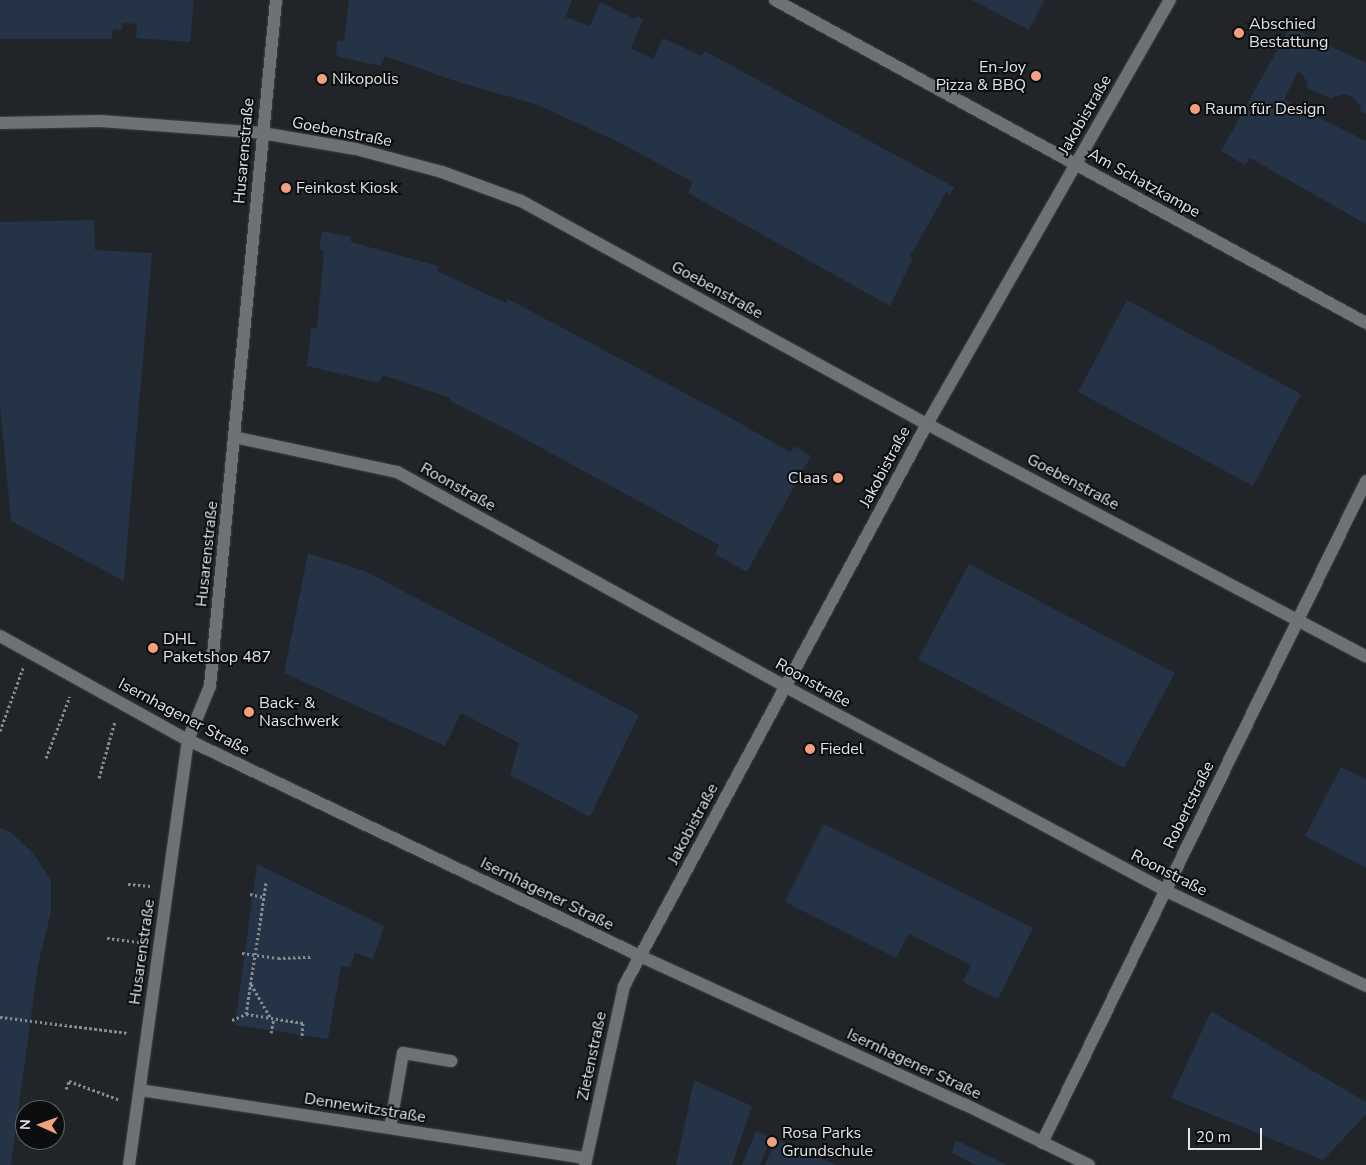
<!DOCTYPE html>
<meta charset="utf-8">
<style>
body{margin:0}
#map{position:relative;width:1366px;height:1165px;overflow:hidden;background:#212428;font-family:"Nunito Sans",sans-serif}
div>[style]{position:absolute}
.green>*{inset:0;background:#243345}
.path>*{height:3px;margin-top:-1.5px;transform-origin:0;background:repeating-linear-gradient(90deg,#898b8f 0 2.5px,transparent 0 5px)}
.roads{filter:drop-shadow(0 0 1px #3f4144) drop-shadow(0 0 1px #3f4144)}
.lane>*{height:12px;margin:-6px;padding:0 6px;transform-origin:6px;border-radius:6px;background:#6e7276}
.street>*{height:12px;margin:-6px;padding:0 6px;transform-origin:6px;border-radius:6px;background:#6e7276}
.secondary>*{height:12px;margin:-6px;padding:0 6px;transform-origin:6px;border-radius:6px;background:#6e7276}
.dots>*{width:14px;height:14px;translate:-50% -50%;box-sizing:border-box;border:2px solid #0c0d0f;border-radius:50%}
span{translate:-50% -50%;white-space:nowrap;text-align:center;line-height:1.15;-webkit-text-stroke:4px #0c0d0f;paint-order:stroke}
.poi-label{font-size:16px;color:#e2e4e7}
.left{translate:0 -50%;text-align:left}
.right{translate:-100% -50%;text-align:right}
.street-label{font-size:16px;color:#e2e4e7}
.north{position:absolute;left:15px;top:1100px;width:50px;height:50px;box-sizing:border-box;background:#0c0d0f;border:1px solid #626365;border-radius:50%;rotate:272deg;font-size:14px;font-weight:700;line-height:20px;text-align:center;color:#e2e4e7}
.north::after{content:'';display:block;margin:auto;width:18px;height:22px;background:#f2a07f;clip-path:polygon(50% 0,100% 100%,50% 72%,0 100%)}
.scale{position:absolute;left:1188px;top:1128px;width:74px;height:22px;box-sizing:border-box;border:2px solid #e2e4e7;border-top:0;padding-left:6px;font-size:15px;line-height:18px;white-space:nowrap;color:#e2e4e7;-webkit-text-stroke:4px #0c0d0f;paint-order:stroke}
</style>
<div id="map">
<div class="green">
<i style="clip-path:polygon(0 0,194px 0,190px 42px,136px 38px,137px 24px,123px 23px,122px 30px,113px 29px,112px 39px,0 39px)"></i>
<i style="clip-path:polygon(349px 0,572px 0,566px 17px,590px 26px,600px 2px,635px 19px,637px 16px,643px 20px,631px 48px,653px 59px,663px 38px,702px 56px,705px 51px,954px 187px,950px 195px,946px 193px,917px 244px,910px 256px,913px 258px,890px 306px,688px 193px,693px 182px,616px 141px,538px 105px,455px 81px,385px 56px,380px 66px,336px 56px,337px 40px,344px 41px)"></i>
<i style="clip-path:polygon(972px 0,1044px 0,1029px 30px)"></i>
<i style="clip-path:polygon(1290px 27px,1366px 63px,1366px 114px,1360px 111px,1361px 108px,1355px 99px,1345px 94px,1333px 97px,1332px 99px,1307px 88px,1308px 84px,1302px 74px,1298px 71px,1284px 100px,1366px 141px,1366px 224px,1250px 158px,1245px 165px,1221px 151px)"></i>
<i style="clip-path:polygon(94px 220px,95px 250px,152px 253px,124px 581px,11px 521px,0 405px,0 222px)"></i>
<i style="clip-path:polygon(322px 231px,351px 237px,351px 242px,438px 266px,437px 271px,506px 303px,508px 299px,722px 413px,790px 452px,794px 446px,811px 456px,747px 572px,715px 554px,719px 545px,518px 435px,450px 401px,451px 398px,383px 375px,379px 383px,307px 366px,311px 328px,317px 328px,324px 252px,319px 248px)"></i>
<i style="clip-path:polygon(1127px 300px,1301px 394px,1253px 486px,1078px 392px)"></i>
<i style="clip-path:polygon(308px 553px,365px 571px,639px 715px,590px 817px,510px 775px,519px 743px,461px 713px,445px 746px,284px 673px)"></i>
<i style="clip-path:polygon(969px 564px,1175px 673px,1124px 768px,918px 659px)"></i>
<i style="clip-path:polygon(1341px 767px,1366px 779px,1366px 868px,1305px 836px)"></i>
<i style="clip-path:polygon(824px 824px,1033px 928px,998px 999px,963px 982px,971px 965px,909px 934px,896px 958px,785px 902px)"></i>
<i style="clip-path:polygon(0 828px,9px 831px,33px 853px,51px 880px,51px 912px,38px 965px,11px 1165px,0 1165px)"></i>
<i style="clip-path:polygon(257px 864px,384px 926px,373px 959px,355px 953px,350px 967px,341px 966px,328px 1039px,235px 1025px)"></i>
<i style="clip-path:polygon(1211px 1011px,1366px 1102px,1366px 1115px,1323px 1160px,1171px 1098px)"></i>
<i style="clip-path:polygon(694px 1080px,752px 1106px,732px 1165px,676px 1165px)"></i>
<i style="clip-path:polygon(756px 1131px,771px 1137px,760px 1165px,742px 1165px)"></i>
<i style="clip-path:polygon(776px 1139px,837px 1165px,765px 1165px)"></i>
<i style="clip-path:polygon(956px 1140px,958px 1141px,1007px 1165px,976px 1165px,952px 1153px)"></i>
</div>
<div class="path">
<i style="left:0;top:731px;width:67px;rotate:-69.9deg"></i>
<i style="left:46px;top:758px;width:66px;rotate:-68.8deg"></i>
<i style="left:99px;top:778px;width:59px;rotate:-74.3deg"></i>
<i style="left:128px;top:884px;width:22px;rotate:5deg"></i>
<i style="left:250px;top:894px;width:13px;rotate:13deg"></i>
<i style="left:107px;top:938px;width:34px;rotate:7deg"></i>
<i style="left:242px;top:953px;width:36px;rotate:8deg"></i>
<i style="left:278px;top:958px;width:33px;rotate:-2deg"></i>
<i style="left:251px;top:984px;width:38px;rotate:60deg"></i>
<i style="left:246px;top:1014px;width:133px;rotate:-81.3deg"></i>
<i style="left:0;top:1017px;width:129px;rotate:7.1deg"></i>
<i style="left:232px;top:1020px;width:15px;rotate:-23deg"></i>
<i style="left:246px;top:1014px;width:58px;rotate:9deg"></i>
<i style="left:303px;top:1023px;width:15px;rotate:94deg"></i>
<i style="left:271px;top:1033px;width:15px;rotate:-79deg"></i>
<i style="left:66px;top:1089px;width:9px;rotate:-69deg"></i>
<i style="left:69px;top:1081px;width:54px;rotate:20.4deg"></i>
</div>
<div class="roads">
<div class="lane">
<i style="left:390px;top:1128px;width:76px;rotate:-80.2deg"></i>
<i style="left:403px;top:1053px;width:49px;rotate:9.5deg"></i>
</div>
<div class="street">
<i style="left:775px;top:0;width:674px;rotate:28.66deg"></i>
<i style="left:0;top:123px;width:100px;rotate:-1.1deg"></i>
<i style="left:100px;top:121px;width:162px;rotate:4.2deg"></i>
<i style="left:262px;top:133px;width:95px;rotate:9.7deg"></i>
<i style="left:356px;top:149px;width:89px;rotate:15deg"></i>
<i style="left:442px;top:172px;width:84px;rotate:20.2deg"></i>
<i style="left:521px;top:201px;width:463px;rotate:28.8deg"></i>
<i style="left:927px;top:424px;width:497px;rotate:27.9deg"></i>
<i style="left:234px;top:437px;width:167px;rotate:12.1deg"></i>
<i style="left:397px;top:472px;width:444px;rotate:28.9deg"></i>
<i style="left:786px;top:687px;width:429px;rotate:28.2deg"></i>
<i style="left:1164px;top:890px;width:224px;rotate:25.4deg"></i>
<i style="left:0;top:636px;width:215px;rotate:29deg"></i>
<i style="left:188px;top:740px;width:501px;rotate:25.54deg"></i>
<i style="left:640px;top:956px;width:356px;rotate:24.6deg"></i>
<i style="left:964px;top:1104px;width:139px;rotate:26deg"></i>
<i style="left:140px;top:1090px;width:451px;rotate:8.7deg"></i>
<i style="left:1042px;top:1143px;width:737px;rotate:-63.92deg"></i>
<i style="left:129px;top:1165px;width:429px;rotate:-82.1deg"></i>
<i style="left:188px;top:740px;width:58px;rotate:-67.8deg"></i>
<i style="left:210px;top:686px;width:689px;rotate:-84.5deg"></i>
</div>
<div class="secondary">
<i style="left:585px;top:1165px;width:183px;rotate:-77.7deg"></i>
<i style="left:624px;top:986px;width:638px;rotate:-61.67deg"></i>
<i style="left:927px;top:424px;width:489px;rotate:-60.2deg"></i>
</div>
</div>
<div class="dots">
<i style="left:1239px;top:33px;background:#f2a07f"></i>
<i style="left:1036px;top:76px;background:#f2a07f"></i>
<i style="left:322px;top:79px;background:#f2a07f"></i>
<i style="left:1195px;top:109px;background:#f2a07f"></i>
<i style="left:286px;top:188px;background:#f2a07f"></i>
<i style="left:838px;top:478px;background:#f2a07f"></i>
<i style="left:153px;top:648px;background:#f2a07f"></i>
<i style="left:249px;top:712px;background:#f2a07f"></i>
<i style="left:810px;top:749px;background:#f2a07f"></i>
<i style="left:772px;top:1142px;background:#f2a07f"></i>
</div>
<div class="poi-label">
<span class="left" style="left:1249px;top:33px">Abschied<br>Bestattung</span>
<span class="right" style="left:1026px;top:76px">En-Joy<br>Pizza &amp; BBQ</span>
<span class="left" style="left:332px;top:79px">Nikopolis</span>
<span class="left" style="left:1205px;top:109px">Raum für Design</span>
<span class="left" style="left:296px;top:188px">Feinkost Kiosk</span>
<span class="right" style="left:828px;top:478px">Claas</span>
<span class="left" style="left:163px;top:648px">DHL<br>Paketshop 487</span>
<span class="left" style="left:259px;top:712px">Back- &amp;<br>Naschwerk</span>
<span class="left" style="left:820px;top:749px">Fiedel</span>
<span class="left" style="left:782px;top:1142px">Rosa Parks<br>Grundschule</span>
</div>
<div class="street-label">
<span style="left:1085px;top:115px;rotate:-60deg">Jakobistraße</span>
<span style="left:342px;top:132px;rotate:11deg">Goebenstraße</span>
<span style="left:244px;top:151px;rotate:-85deg">Husarenstraße</span>
<span style="left:1144px;top:183px;rotate:29deg">Am Schatzkampe</span>
<span style="left:717px;top:290px;rotate:29deg">Goebenstraße</span>
<span style="left:885px;top:467px;rotate:-62deg">Jakobistraße</span>
<span style="left:1073px;top:482px;rotate:28deg">Goebenstraße</span>
<span style="left:458px;top:487px;rotate:29deg">Roonstraße</span>
<span style="left:207px;top:554px;rotate:-84deg">Husarenstraße</span>
<span style="left:813px;top:683px;rotate:29deg">Roonstraße</span>
<span style="left:184px;top:717px;rotate:28deg">Isernhagener Straße</span>
<span style="left:1189px;top:805px;rotate:-64deg">Robertstraße</span>
<span style="left:693px;top:824px;rotate:-62deg">Jakobistraße</span>
<span style="left:1169px;top:873px;rotate:27deg">Roonstraße</span>
<span style="left:547px;top:894px;rotate:26deg">Isernhagener Straße</span>
<span style="left:142px;top:952px;rotate:-82deg">Husarenstraße</span>
<span style="left:592px;top:1056px;rotate:-78deg">Zietenstraße</span>
<span style="left:914px;top:1064px;rotate:25deg">Isernhagener Straße</span>
<span style="left:365px;top:1108px;rotate:9deg">Dennewitzstraße</span>
</div>
<div class="north">N</div>
<div class="scale">20 m</div>
</div>
